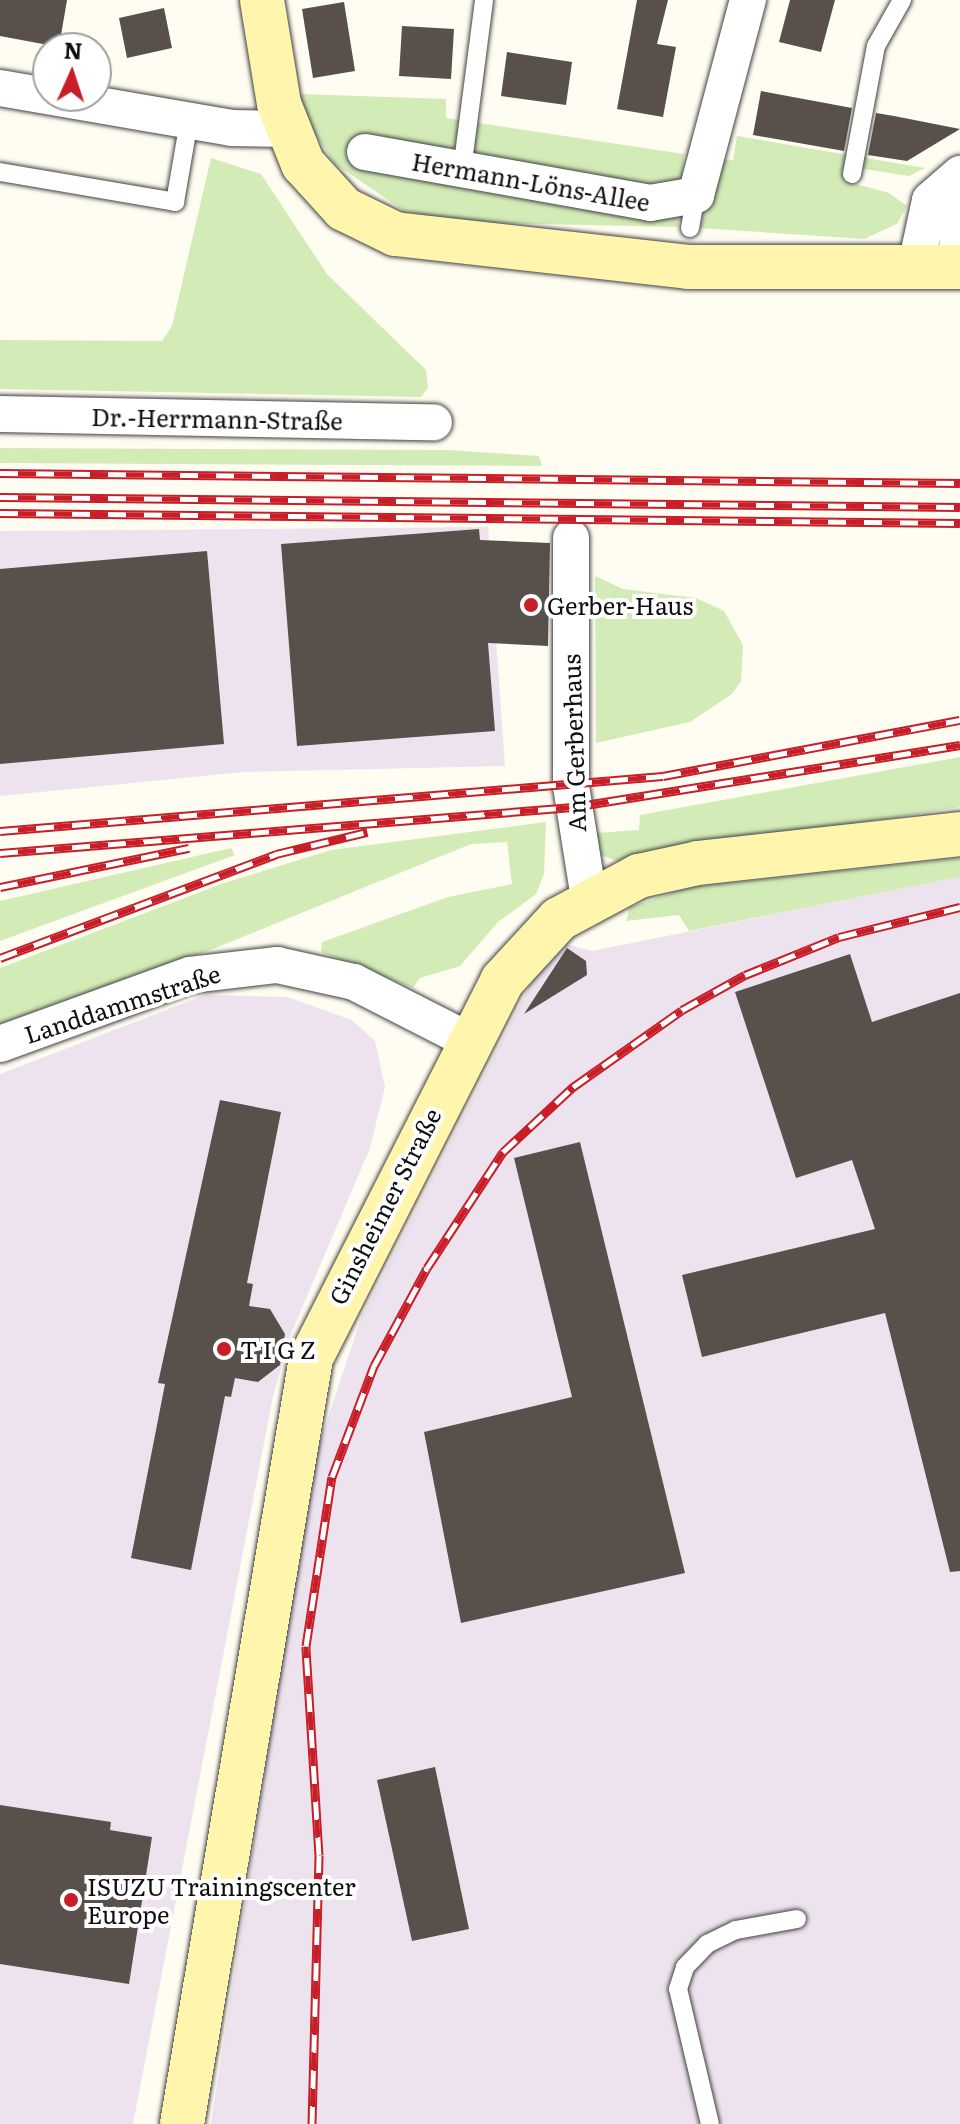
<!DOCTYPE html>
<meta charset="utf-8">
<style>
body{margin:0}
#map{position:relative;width:960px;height:2124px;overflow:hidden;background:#fffcf1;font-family:Literata,serif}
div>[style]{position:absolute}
.industrial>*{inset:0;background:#ede3ee}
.green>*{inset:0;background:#d3ecb7}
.building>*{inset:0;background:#58504a}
.roads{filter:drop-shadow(0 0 2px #424242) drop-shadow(0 0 2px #424242)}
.lane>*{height:18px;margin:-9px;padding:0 9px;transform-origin:9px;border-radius:9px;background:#fff}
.street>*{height:36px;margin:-18px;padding:0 18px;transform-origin:18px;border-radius:18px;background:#fff}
.secondary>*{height:44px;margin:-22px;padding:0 22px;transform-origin:22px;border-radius:22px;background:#fff5ac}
.rail>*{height:9px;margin-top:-4.5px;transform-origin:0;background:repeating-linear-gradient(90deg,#fff 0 18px,#c81e27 0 36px);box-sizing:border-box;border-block:2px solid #c81e27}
.dots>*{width:22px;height:22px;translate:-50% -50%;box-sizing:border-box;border:4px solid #fff;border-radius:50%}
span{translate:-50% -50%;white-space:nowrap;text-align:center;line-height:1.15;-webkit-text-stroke:8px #fff;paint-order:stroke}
.street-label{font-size:24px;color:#0f0f0f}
.poi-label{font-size:24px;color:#0f0f0f}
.left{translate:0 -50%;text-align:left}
.north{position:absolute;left:32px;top:32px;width:80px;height:80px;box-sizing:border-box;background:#fff;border:2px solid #9f9f9f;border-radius:50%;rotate:3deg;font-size:22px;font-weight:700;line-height:32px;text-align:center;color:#0f0f0f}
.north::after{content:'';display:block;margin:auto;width:28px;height:36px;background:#c81e27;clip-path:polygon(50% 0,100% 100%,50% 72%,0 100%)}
</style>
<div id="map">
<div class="industrial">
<i style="clip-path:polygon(488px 527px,505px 766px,244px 772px,0 796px,0 531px)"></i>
<i style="clip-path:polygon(960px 877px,960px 2124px,211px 2124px,311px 1469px,361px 1318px,532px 981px,566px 944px,592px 951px)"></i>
<i style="clip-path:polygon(205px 995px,287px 997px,352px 1020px,375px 1041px,385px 1087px,370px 1148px,291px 1334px,273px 1396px,133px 2124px,0 2124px,0 1074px)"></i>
</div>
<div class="green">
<i style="clip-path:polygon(300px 94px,446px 99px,446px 118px,684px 154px,678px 227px,455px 222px,404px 211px,334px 163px,308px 122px)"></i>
<i style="clip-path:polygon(737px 136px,925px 168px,909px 176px,845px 166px,844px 181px,889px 193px,907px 206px,897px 224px,864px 239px,700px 228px,715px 159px,733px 160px)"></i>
<i style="clip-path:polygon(211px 158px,261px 174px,327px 274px,426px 370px,428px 388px,421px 397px,0 389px,0 340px,162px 341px,172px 326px)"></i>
<i style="clip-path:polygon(0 448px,447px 450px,539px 456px,542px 466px,0 463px)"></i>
<i style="clip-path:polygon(595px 576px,623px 589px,696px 598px,724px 611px,743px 645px,741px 681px,732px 694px,690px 722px,596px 743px)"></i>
<i style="clip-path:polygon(960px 757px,960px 807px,618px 861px,600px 855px,595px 833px,639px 830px,640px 815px)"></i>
<i style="clip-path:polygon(546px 822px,544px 874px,536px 894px,498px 922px,460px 966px,420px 978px,413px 988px,321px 952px,322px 942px,448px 897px,512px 884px,507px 842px,471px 844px,213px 949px,0 1024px,0 968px,224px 883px,331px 850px)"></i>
<i style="clip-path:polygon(231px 848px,235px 855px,0 941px,0 901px)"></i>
<i style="clip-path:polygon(960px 858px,960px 877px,689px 931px,679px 915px,626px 921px,630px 907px,692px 887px)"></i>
</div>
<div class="building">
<i style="clip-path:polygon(0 0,67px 0,59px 47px,0 36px)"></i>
<i style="clip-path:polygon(637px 0,668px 0,657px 44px,676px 47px,663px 117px,617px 109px)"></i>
<i style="clip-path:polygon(790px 0,835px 0,821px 52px,779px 42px)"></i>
<i style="clip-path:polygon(344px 2px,355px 71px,313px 78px,302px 9px)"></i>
<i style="clip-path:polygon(164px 8px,172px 48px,127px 58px,119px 18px)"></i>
<i style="clip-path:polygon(402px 26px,454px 29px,451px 79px,399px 76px)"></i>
<i style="clip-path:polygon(507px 52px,572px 62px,566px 105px,501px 96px)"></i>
<i style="clip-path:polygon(761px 91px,852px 108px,844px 151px,753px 135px)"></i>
<i style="clip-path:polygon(876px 113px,894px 116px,960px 129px,907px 161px,868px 155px)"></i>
<i style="clip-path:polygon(479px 529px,480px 540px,550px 543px,548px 646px,488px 643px,495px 731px,297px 746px,281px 544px)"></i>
<i style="clip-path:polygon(207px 551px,224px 744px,0 764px,0 569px)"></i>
<i style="clip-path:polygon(567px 948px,586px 961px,587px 975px,524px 1014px)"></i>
<i style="clip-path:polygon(850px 954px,872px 1022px,960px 993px,960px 1571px,950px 1572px,885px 1313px,702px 1357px,682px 1275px,875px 1229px,852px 1160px,796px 1178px,735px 992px)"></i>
<i style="clip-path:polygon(220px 1100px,281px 1112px,247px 1283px,253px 1284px,249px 1306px,270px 1309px,285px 1334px,280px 1365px,258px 1382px,235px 1378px,231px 1397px,225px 1396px,191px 1570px,131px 1558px,165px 1384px,158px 1383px)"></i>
<i style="clip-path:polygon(580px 1142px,685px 1573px,461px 1623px,424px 1432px,572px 1397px,514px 1158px)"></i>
<i style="clip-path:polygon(435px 1767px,469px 1929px,412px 1941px,377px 1780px)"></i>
<i style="clip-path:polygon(0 1805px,111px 1822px,110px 1830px,152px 1837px,129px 1984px,0 1964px)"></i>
</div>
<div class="roads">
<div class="lane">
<i style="left:462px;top:170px;width:171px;rotate:-82.6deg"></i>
<i style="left:0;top:172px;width:178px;rotate:9.7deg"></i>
<i style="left:175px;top:202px;width:82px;rotate:-80.2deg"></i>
<i style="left:852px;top:174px;width:130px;rotate:-79.4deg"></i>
<i style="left:876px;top:46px;width:53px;rotate:-60.5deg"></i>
<i style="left:690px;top:228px;width:34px;rotate:-80deg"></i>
<i style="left:710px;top:2124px;width:139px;rotate:-103.3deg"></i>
<i style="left:678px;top:1989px;width:23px;rotate:-72deg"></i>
<i style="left:685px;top:1967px;width:32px;rotate:-46deg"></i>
<i style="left:707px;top:1944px;width:32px;rotate:-26deg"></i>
<i style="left:736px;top:1930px;width:62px;rotate:-10.2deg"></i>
</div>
<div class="street">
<i style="left:0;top:88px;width:234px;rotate:9.8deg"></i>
<i style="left:231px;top:128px;width:55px;rotate:1deg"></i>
<i style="left:365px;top:152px;width:290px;rotate:10.1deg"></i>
<i style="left:650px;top:203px;width:47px;rotate:-9.9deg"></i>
<i style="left:696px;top:195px;width:202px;rotate:-75.1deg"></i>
<i style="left:916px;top:265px;width:66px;rotate:-77.8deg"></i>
<i style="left:930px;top:200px;width:40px;rotate:-41deg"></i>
<i style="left:956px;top:267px;width:69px;rotate:-86.7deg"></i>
<i style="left:0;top:414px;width:434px;rotate:1.1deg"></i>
<i style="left:571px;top:538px;width:248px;rotate:90deg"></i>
<i style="left:571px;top:786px;width:114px;rotate:80.9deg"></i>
<i style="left:0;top:1044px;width:202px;rotate:-20deg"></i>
<i style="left:190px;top:975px;width:88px;rotate:-6.6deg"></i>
<i style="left:277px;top:965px;width:79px;rotate:12.4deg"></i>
<i style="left:354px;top:982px;width:128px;rotate:27deg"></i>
</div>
<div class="secondary">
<i style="left:262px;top:0;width:105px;rotate:80.7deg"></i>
<i style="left:279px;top:104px;width:65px;rotate:68.2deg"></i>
<i style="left:303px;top:164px;width:61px;rotate:47.7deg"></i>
<i style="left:344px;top:209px;width:57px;rotate:26.1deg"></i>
<i style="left:395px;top:234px;width:295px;rotate:6.4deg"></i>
<i style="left:688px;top:267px;width:272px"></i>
<i style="left:182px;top:2124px;width:777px;rotate:-80.44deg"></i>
<i style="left:311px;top:1358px;width:423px;rotate:-63.1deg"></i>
<i style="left:502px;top:981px;width:84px;rotate:-47.4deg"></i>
<i style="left:559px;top:919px;width:91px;rotate:-28.3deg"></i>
<i style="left:639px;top:876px;width:60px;rotate:-12.4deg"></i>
<i style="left:698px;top:863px;width:264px;rotate:-6.3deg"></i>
</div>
</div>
<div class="rail">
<i style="left:0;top:473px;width:960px;rotate:0.6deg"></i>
<i style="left:0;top:497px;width:960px;rotate:0.6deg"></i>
<i style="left:0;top:513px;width:960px;rotate:0.6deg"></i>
<i style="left:0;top:831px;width:665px;rotate:-4.74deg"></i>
<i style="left:663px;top:776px;width:302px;rotate:-10.7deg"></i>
<i style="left:0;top:853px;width:575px;rotate:-4.59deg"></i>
<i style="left:573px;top:807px;width:392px;rotate:-9.1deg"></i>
<i style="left:0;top:887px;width:193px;rotate:-11.7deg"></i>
<i style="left:0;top:958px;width:295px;rotate:-20.6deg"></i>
<i style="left:276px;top:854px;width:94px;rotate:-13.6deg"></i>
<i style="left:312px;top:2124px;width:269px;rotate:-88.5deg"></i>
<i style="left:319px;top:1855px;width:209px;rotate:-93.6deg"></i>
<i style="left:306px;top:1646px;width:171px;rotate:-81.3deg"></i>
<i style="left:332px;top:1477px;width:119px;rotate:-69.3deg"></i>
<i style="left:374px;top:1366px;width:111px;rotate:-61.6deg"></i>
<i style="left:427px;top:1268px;width:139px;rotate:-56.8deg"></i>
<i style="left:503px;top:1152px;width:96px;rotate:-42.9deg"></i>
<i style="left:573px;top:1087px;width:133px;rotate:-35.2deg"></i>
<i style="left:682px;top:1010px;width:72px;rotate:-29.1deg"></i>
<i style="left:745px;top:975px;width:101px;rotate:-22deg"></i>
<i style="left:839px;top:937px;width:125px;rotate:-13.9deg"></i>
</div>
<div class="dots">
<i style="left:531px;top:605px;background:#c81e27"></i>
<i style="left:224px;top:1349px;background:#c81e27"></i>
<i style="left:71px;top:1900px;background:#c81e27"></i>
</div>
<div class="street-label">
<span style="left:531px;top:181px;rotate:10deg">Hermann-Löns-Allee</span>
<span style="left:217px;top:418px;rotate:1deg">Dr.-Herrmann-Straße</span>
<span style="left:573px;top:743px;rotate:-92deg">Am Gerberhaus</span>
<span style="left:122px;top:1003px;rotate:-18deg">Landdammstraße</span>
<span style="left:384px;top:1206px;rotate:-63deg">Ginsheimer Straße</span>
</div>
<div class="poi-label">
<span class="left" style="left:547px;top:605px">Gerber-Haus</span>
<span class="left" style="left:240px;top:1349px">T I G Z</span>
<span class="left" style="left:87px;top:1900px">ISUZU Trainingscenter<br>Europe</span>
</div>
<div class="north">N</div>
</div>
